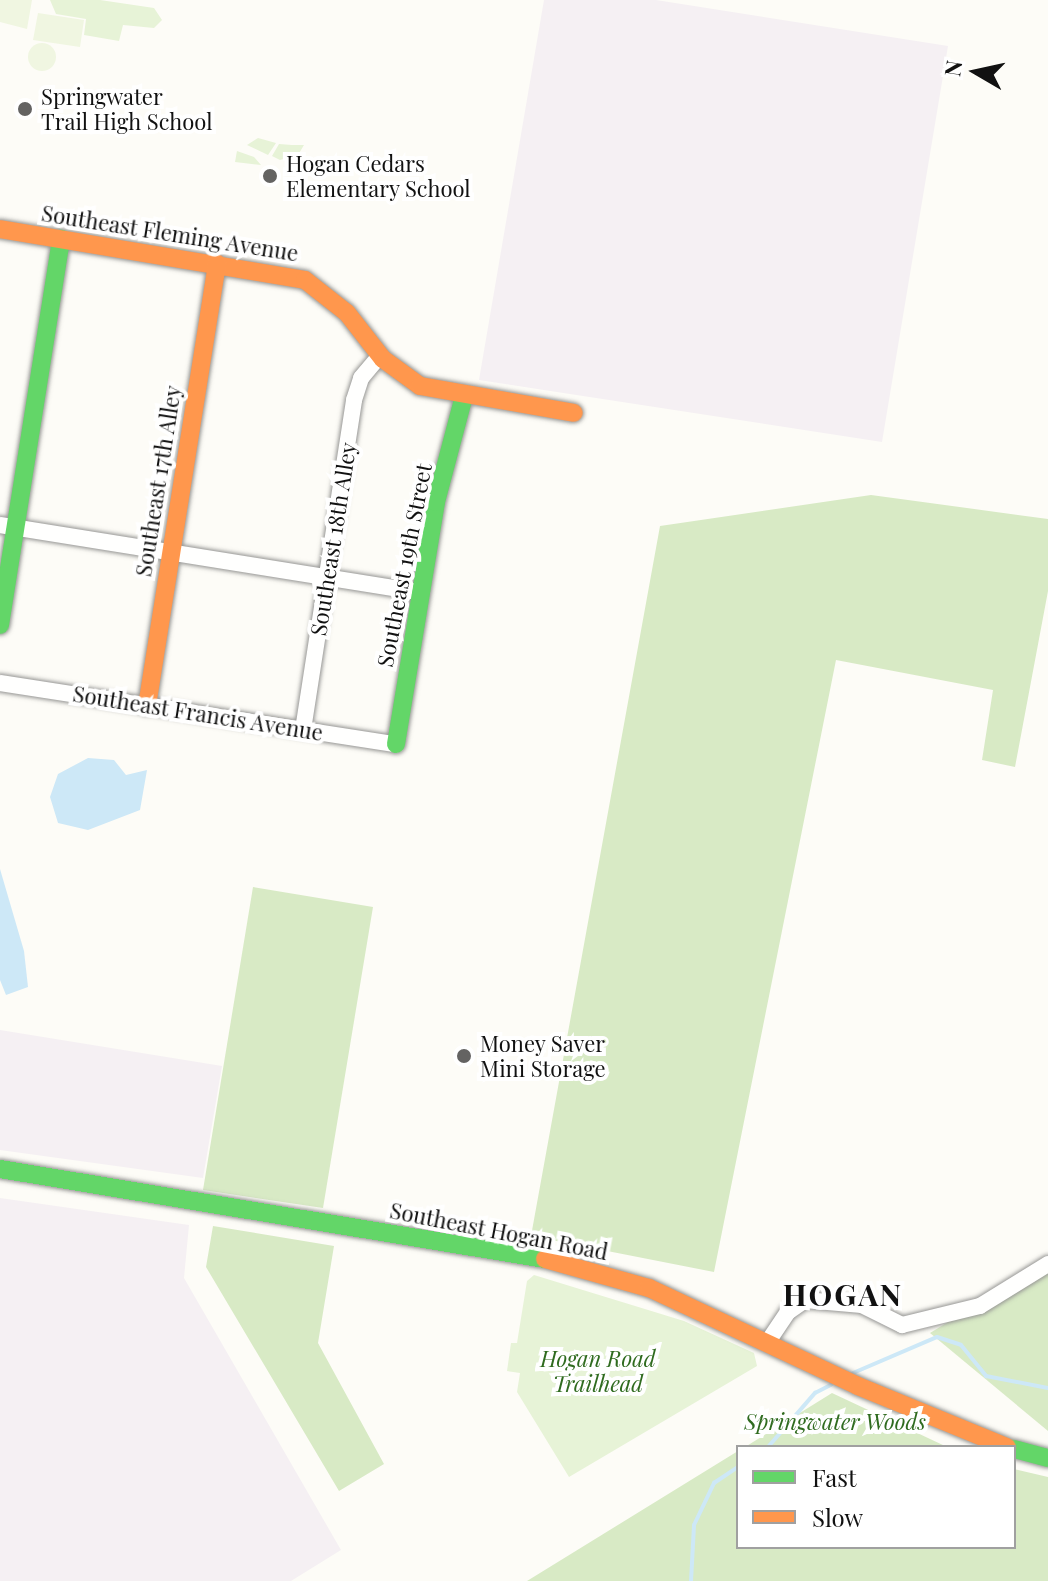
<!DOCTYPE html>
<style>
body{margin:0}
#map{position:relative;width:1048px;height:1581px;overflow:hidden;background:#fdfcf7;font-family:"Playfair Display",serif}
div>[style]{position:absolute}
.industrial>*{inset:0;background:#f5f0f3}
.green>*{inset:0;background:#e7f3d7}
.forest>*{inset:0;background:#d8eac5}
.pitch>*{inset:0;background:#f0f6e1}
.round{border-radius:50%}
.water>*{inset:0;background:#cde8f7}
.stream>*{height:4px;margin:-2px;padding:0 2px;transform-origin:2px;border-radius:2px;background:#cde8f7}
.roads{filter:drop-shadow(0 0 2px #979795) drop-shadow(0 0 2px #979795)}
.street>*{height:16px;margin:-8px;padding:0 8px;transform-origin:8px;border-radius:8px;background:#fffffe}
.fast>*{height:18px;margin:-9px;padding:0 9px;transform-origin:9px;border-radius:9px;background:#63d668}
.slow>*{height:18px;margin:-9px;padding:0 9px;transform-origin:9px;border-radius:9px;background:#ff974d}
.dots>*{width:22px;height:22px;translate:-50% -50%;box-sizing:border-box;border:4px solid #fff;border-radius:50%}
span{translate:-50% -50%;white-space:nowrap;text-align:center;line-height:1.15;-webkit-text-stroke:8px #fff;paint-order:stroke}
.poi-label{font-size:22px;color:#111}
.left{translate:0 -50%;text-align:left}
.street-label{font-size:22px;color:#111}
.park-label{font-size:22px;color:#2f6b1f;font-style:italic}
.district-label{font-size:30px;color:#111;font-weight:700;letter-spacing:2px}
.legend{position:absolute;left:736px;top:1445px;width:280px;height:104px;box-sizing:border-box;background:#fff;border:2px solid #a0a0a0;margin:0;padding:10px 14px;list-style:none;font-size:24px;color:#111}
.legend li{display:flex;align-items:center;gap:16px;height:40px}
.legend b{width:40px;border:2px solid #a0a0a0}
.north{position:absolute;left:936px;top:32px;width:80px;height:80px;-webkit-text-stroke:6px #fff;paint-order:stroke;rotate:279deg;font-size:22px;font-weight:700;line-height:32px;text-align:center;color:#111}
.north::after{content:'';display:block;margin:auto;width:28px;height:36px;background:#111;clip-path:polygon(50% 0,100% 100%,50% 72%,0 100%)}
</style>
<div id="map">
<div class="industrial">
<i style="clip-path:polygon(544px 0,656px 0,948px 46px,882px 442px,479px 380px)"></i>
<i style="clip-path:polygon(0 1030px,222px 1066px,203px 1178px,0 1150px)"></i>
<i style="clip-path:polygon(0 1198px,189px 1225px,184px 1278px,341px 1550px,291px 1581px,0 1581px)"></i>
</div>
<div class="green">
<i style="clip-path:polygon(50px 0,100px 0,154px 8px,162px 20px,154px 28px,123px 25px,119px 41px,84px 35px,86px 19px,56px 14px)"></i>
<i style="clip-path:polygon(258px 138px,276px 143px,268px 155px,247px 145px)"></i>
<i style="clip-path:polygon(279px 144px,292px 145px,304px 145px,298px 155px,280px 160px,272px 156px)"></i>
<i style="clip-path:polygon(237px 151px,254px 157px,261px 165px,235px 162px)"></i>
<i style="clip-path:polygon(534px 1275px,684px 1321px,754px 1353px,757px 1366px,569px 1477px,517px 1392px,520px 1373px,507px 1371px,511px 1343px,517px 1343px,527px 1281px)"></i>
</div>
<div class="forest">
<i style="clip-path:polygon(871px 495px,1048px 519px,1048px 591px,1015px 767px,982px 760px,993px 690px,836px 660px,714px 1272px,531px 1236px,660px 526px)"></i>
<i style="clip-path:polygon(253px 887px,373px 907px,323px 1208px,203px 1190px)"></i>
<i style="clip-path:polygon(213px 1226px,334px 1246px,318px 1343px,384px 1464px,339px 1491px,206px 1267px)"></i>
<i style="clip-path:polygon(1048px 1261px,1048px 1431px,930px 1333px)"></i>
<i style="clip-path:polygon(832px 1393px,945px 1446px,947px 1447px,745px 1447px)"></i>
<i style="clip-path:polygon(738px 1451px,738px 1547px,1014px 1547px,1014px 1469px,1048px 1477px,1048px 1581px,527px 1581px)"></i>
</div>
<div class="pitch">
<i style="clip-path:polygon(0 0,32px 0,27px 29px,0 22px)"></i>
<i style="clip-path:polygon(38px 13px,84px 20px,80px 47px,33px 40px)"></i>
<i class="round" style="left:28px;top:43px;width:28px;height:28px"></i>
</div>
<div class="water">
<i style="clip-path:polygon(88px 758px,114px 760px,126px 775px,147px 770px,140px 810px,88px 830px,58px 823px,50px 797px,58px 774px)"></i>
<i style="clip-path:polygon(0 869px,24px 951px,28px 987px,6px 995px,0 980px)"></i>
</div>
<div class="stream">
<i style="left:853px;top:1373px;width:91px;rotate:-23.2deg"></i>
<i style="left:937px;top:1337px;width:25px;rotate:18deg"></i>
<i style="left:961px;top:1345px;width:40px;rotate:51deg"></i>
<i style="left:986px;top:1376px;width:63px;rotate:11deg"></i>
<i style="left:768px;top:1447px;width:72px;rotate:-49deg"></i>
<i style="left:815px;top:1393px;width:18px;rotate:-27deg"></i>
<i style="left:691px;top:1581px;width:56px;rotate:-86.9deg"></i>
<i style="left:694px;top:1525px;width:47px;rotate:-64.5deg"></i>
<i style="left:714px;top:1483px;width:29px;rotate:-34deg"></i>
</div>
<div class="roads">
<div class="street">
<i style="left:0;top:525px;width:425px;rotate:9.1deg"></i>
<i style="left:0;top:683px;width:401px;rotate:8.8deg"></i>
<i style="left:303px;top:730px;width:334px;rotate:-81.2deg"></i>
<i style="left:354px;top:400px;width:23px;rotate:-72deg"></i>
<i style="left:361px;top:378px;width:30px;rotate:-50deg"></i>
<i style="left:767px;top:1343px;width:37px;rotate:-56deg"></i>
<i style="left:788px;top:1312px;width:21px;rotate:-35deg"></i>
<i style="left:805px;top:1300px;width:57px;rotate:5deg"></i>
<i style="left:862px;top:1305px;width:45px;rotate:26.6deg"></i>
<i style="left:902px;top:1325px;width:80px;rotate:-13.7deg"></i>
<i style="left:980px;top:1306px;width:80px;rotate:-31.7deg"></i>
</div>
<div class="fast">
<i style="left:0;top:625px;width:391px;rotate:-81deg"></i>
<i style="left:396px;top:744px;width:245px;rotate:-80.6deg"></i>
<i style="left:436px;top:502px;width:110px;rotate:-75.2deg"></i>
<i style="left:0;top:1169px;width:552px;rotate:9.38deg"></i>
<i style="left:1014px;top:1449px;width:35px;rotate:15deg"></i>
</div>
<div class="slow">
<i style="left:0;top:229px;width:309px;rotate:9.5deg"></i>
<i style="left:305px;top:280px;width:53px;rotate:38.2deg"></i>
<i style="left:347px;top:313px;width:58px;rotate:52deg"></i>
<i style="left:383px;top:359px;width:46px;rotate:36.1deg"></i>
<i style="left:420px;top:386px;width:156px;rotate:9.9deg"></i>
<i style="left:147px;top:706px;width:448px;rotate:-81deg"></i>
<i style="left:545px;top:1259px;width:108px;rotate:15.6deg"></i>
<i style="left:649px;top:1288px;width:231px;rotate:25.1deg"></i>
<i style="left:858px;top:1386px;width:161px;rotate:22.3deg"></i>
</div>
</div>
<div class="dots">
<i style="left:25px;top:109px;background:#646362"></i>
<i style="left:270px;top:176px;background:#646362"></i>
<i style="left:464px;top:1056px;background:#646362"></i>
</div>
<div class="poi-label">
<span class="left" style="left:41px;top:109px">Springwater<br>Trail High School</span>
<span class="left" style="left:286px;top:176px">Hogan Cedars<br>Elementary School</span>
<span class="left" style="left:480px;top:1056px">Money Saver<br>Mini Storage</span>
</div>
<div class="street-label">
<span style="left:170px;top:233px;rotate:9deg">Southeast Fleming Avenue</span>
<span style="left:158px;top:481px;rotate:-81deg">Southeast 17th Alley</span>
<span style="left:333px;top:539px;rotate:-81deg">Southeast 18th Alley</span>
<span style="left:404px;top:565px;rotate:-79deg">Southeast 19th Street</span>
<span style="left:198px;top:713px;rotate:9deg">Southeast Francis Avenue</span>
<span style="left:499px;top:1231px;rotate:11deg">Southeast Hogan Road</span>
</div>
<div class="park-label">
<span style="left:598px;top:1371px">Hogan Road<br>Trailhead</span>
<span style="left:835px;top:1422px">Springwater Woods</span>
</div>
<div class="district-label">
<span style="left:843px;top:1294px">HOGAN</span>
</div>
<ul class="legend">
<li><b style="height:10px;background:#63d668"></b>Fast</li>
<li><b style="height:10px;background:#ff974d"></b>Slow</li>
</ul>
<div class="north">N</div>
</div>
